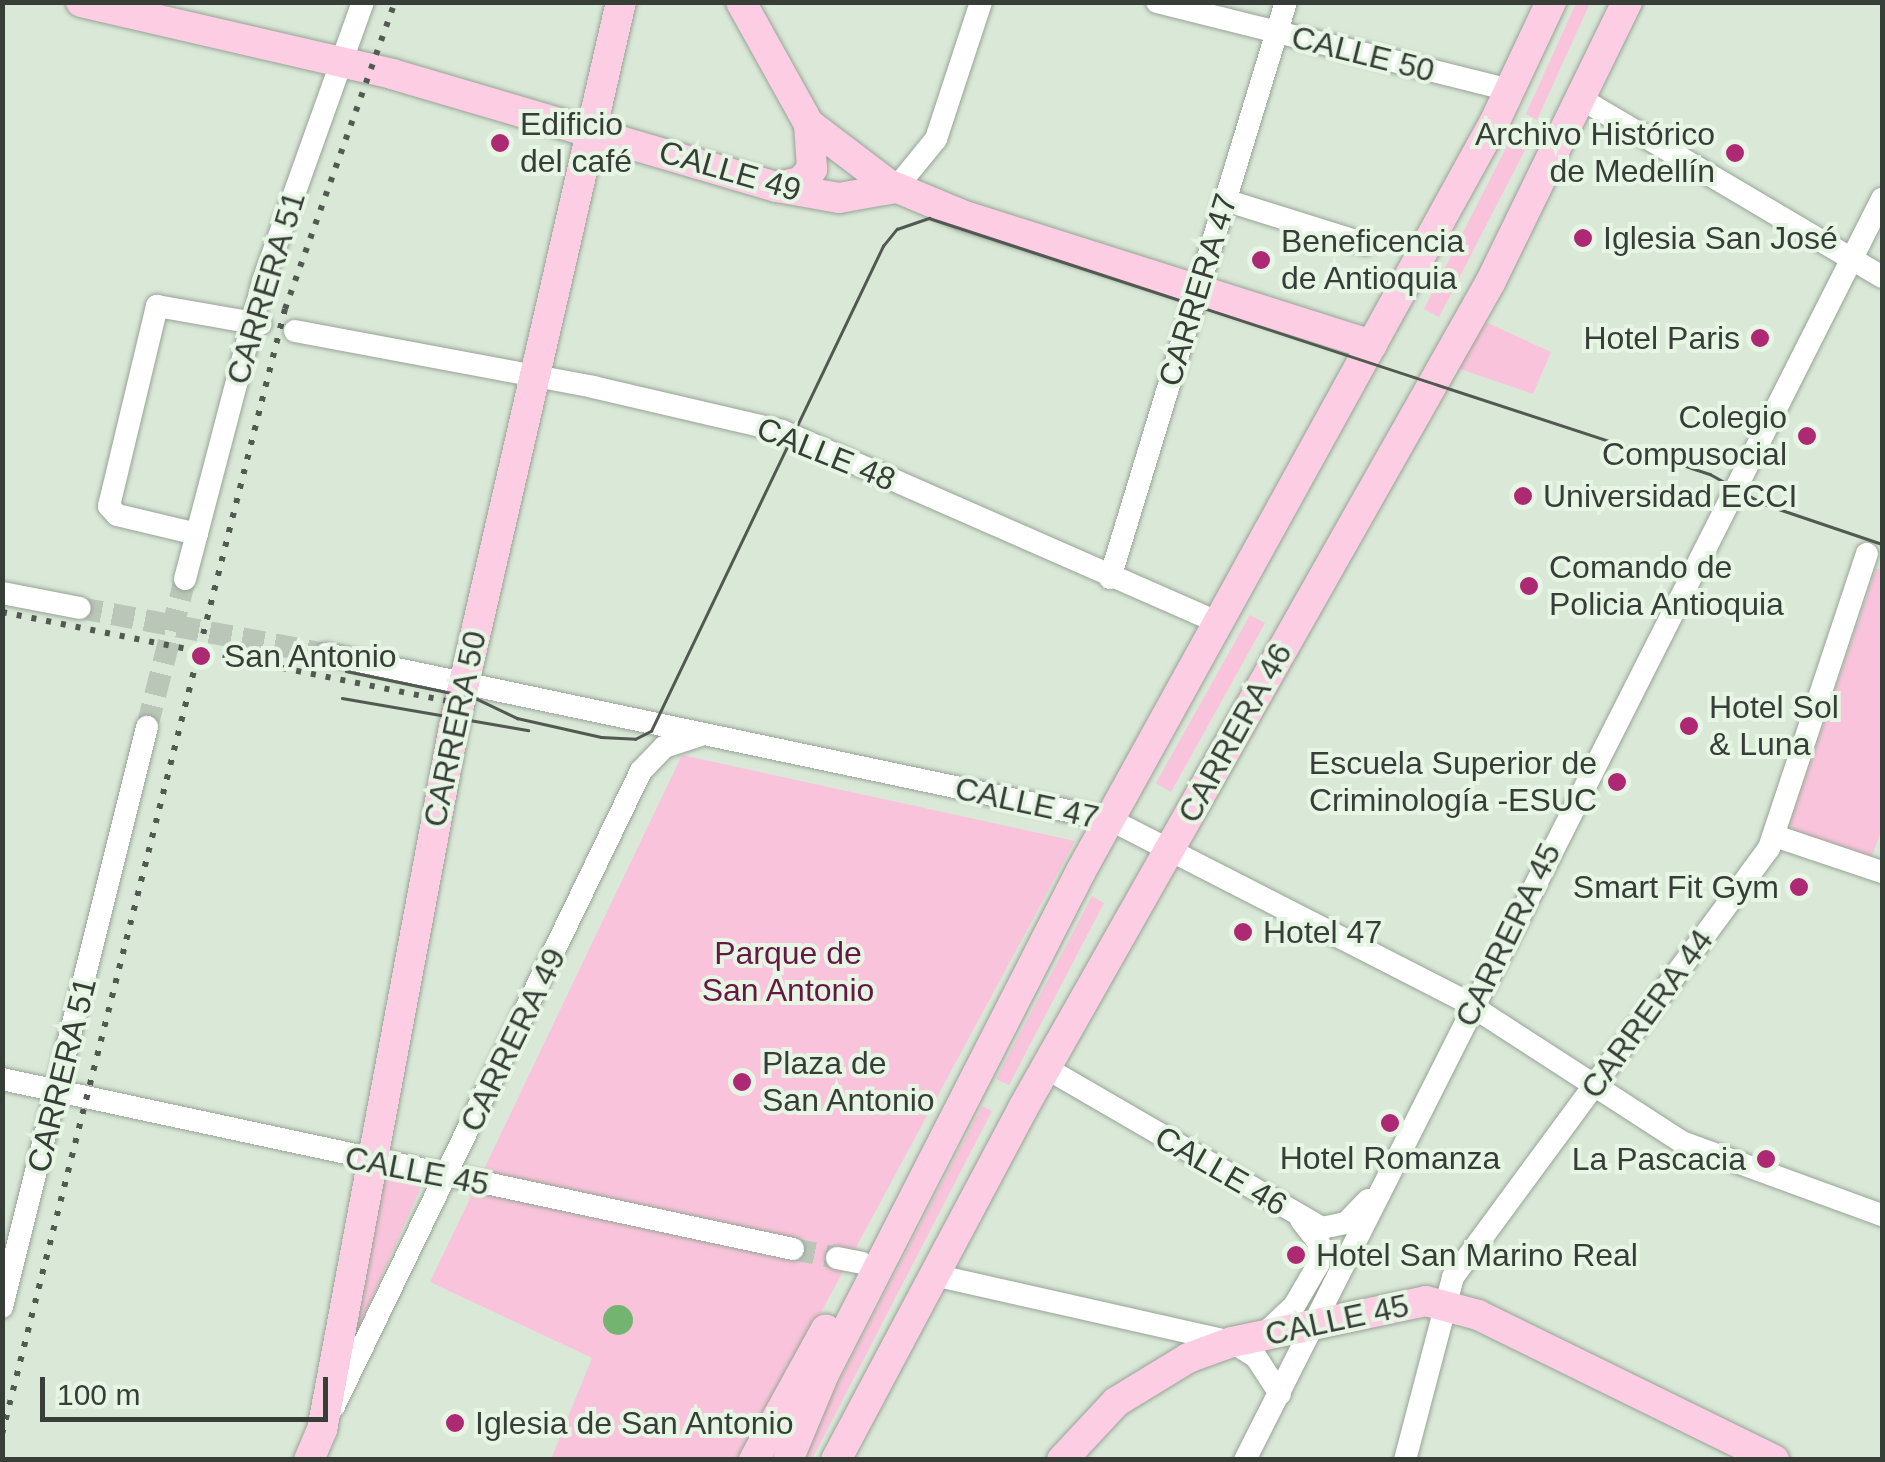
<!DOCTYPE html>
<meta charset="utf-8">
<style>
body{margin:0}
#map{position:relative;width:1885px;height:1462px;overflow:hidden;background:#dae8d8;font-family:Helvetica,sans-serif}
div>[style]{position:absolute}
.green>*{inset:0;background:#f9c4db}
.water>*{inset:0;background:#73b570}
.round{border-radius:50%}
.minor-tunnel>*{height:22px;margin-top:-11px;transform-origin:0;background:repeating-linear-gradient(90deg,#b9c6b8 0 22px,transparent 0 33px)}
.roads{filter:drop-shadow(0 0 2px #97a496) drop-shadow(0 0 2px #97a496)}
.minor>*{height:22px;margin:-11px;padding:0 11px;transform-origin:11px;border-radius:11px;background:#fff}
.major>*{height:30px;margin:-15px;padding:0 15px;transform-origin:15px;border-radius:15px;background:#fdcee3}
.tram>*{height:2.5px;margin:-1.25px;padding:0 1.25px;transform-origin:1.25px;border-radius:1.25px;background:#515951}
.rail>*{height:6px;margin-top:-3px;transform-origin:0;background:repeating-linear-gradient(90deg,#515951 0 5px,transparent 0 15px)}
.dots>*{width:28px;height:28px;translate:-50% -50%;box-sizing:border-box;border:5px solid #e7f5e5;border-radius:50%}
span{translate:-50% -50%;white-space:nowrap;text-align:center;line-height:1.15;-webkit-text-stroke:8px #e7f5e5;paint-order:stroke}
.street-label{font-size:32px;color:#373d37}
.poi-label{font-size:32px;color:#373d37}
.left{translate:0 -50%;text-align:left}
.right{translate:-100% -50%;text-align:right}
.park-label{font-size:32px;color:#661742}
.frame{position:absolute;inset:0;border:5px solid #373d37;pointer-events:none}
.scale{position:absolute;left:40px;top:1377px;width:288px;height:45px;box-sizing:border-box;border:5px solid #373d37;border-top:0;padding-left:12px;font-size:30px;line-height:35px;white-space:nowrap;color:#373d37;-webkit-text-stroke:8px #e7f5e5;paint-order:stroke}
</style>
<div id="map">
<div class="green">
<i style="clip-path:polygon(1576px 3px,1590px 3px,1537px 120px,1526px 114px)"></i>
<i style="clip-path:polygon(1509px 142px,1525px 150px,1439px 317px,1424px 309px)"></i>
<i style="clip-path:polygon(1483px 321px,1551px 352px,1533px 394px,1457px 368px)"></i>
<i style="clip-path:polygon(1882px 568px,1882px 828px,1871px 859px,1795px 833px,1790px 822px,1876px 569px)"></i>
<i style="clip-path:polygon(1250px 615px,1265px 623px,1171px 792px,1156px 783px)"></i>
<i style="clip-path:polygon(682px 755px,1075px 841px,742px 1459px,551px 1459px,592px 1358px,430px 1282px)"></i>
<i style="clip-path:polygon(1092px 896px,1104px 903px,1009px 1085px,996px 1079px)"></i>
<i style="clip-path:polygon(982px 1106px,992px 1111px,812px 1459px,798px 1460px)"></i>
<i style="clip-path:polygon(381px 1179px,421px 1187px,351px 1345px)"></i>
</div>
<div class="water">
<i class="round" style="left:603px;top:1305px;width:30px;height:30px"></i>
</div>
<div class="minor-tunnel">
<i style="left:80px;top:608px;width:250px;rotate:10.6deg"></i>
<i style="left:147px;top:727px;width:153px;rotate:-75.6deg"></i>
<i style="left:793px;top:1249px;width:45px;rotate:11.6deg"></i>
</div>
<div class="roads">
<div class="minor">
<i style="left:1157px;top:2px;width:364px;rotate:14deg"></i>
<i style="left:1583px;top:100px;width:347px;rotate:30.6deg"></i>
<i style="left:896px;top:188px;width:63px;rotate:-50.8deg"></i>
<i style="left:936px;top:139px;width:144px;rotate:-71.8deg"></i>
<i style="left:1225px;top:200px;width:147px;rotate:17.4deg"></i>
<i style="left:295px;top:331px;width:303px;rotate:10.6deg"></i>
<i style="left:593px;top:387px;width:194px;rotate:13.1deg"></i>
<i style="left:782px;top:431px;width:476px;rotate:23.7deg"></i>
<i style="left:197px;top:534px;width:82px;rotate:-166.6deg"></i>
<i style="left:117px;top:515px;width:12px;rotate:-132deg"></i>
<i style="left:109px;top:506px;width:206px;rotate:-76.5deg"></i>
<i style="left:157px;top:306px;width:105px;rotate:9.9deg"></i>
<i style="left:1110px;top:578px;width:602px;rotate:-73.01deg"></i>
<i style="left:185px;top:579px;width:308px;rotate:-75.3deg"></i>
<i style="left:263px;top:281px;width:296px;rotate:-70.3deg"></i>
<i style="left:2px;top:593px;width:79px;rotate:10.9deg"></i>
<i style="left:326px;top:654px;width:802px;rotate:11.94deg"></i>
<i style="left:1111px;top:820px;width:397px;rotate:27.1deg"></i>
<i style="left:1464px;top:1001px;width:260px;rotate:32.9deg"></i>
<i style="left:1682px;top:1142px;width:213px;rotate:20.1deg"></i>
<i style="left:1775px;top:836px;width:113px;rotate:18.6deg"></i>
<i style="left:1046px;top:1068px;width:319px;rotate:30.1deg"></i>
<i style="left:1322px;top:1228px;width:25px;rotate:-12deg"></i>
<i style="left:1346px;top:1223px;width:32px;rotate:-46deg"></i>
<i style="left:2px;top:1079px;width:809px;rotate:12.13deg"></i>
<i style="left:837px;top:1258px;width:25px;rotate:11deg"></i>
<i style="left:934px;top:1275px;width:305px;rotate:12.7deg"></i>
<i style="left:1232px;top:1342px;width:28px;rotate:32deg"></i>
<i style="left:1256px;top:1357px;width:44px;rotate:57deg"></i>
<i style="left:2px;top:1307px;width:598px;rotate:-75.96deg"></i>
<i style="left:1263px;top:1335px;width:42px;rotate:-43.1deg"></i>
<i style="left:1294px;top:1306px;width:48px;rotate:-59.7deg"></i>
<i style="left:1318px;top:1265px;width:22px;rotate:-87deg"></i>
<i style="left:1319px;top:1243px;width:29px;rotate:-128deg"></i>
<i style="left:334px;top:1406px;width:705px;rotate:-64.2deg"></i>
<i style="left:641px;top:771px;width:33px;rotate:-46deg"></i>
<i style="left:664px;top:747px;width:40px;rotate:-18deg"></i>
<i style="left:1245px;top:1460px;width:1413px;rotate:-63.2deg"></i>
<i style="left:1405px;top:1460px;width:189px;rotate:-75.3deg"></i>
<i style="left:1453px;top:1277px;width:533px;rotate:-53.62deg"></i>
<i style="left:1769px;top:848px;width:310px;rotate:-71.6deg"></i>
</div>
<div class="major">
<i style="left:81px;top:2px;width:319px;rotate:13deg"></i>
<i style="left:392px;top:74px;width:401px;rotate:16.4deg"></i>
<i style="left:777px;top:187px;width:63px;rotate:10.1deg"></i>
<i style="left:839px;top:198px;width:58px;rotate:-10deg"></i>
<i style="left:741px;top:2px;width:140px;rotate:60.9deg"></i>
<i style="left:809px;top:124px;width:99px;rotate:37.2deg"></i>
<i style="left:888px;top:184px;width:80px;rotate:22.7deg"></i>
<i style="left:962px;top:215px;width:430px;rotate:17.6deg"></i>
<i style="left:777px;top:187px;width:24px;rotate:-12deg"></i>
<i style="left:800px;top:182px;width:18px;rotate:-47deg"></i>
<i style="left:812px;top:169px;width:45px;rotate:-93.8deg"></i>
<i style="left:309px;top:1460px;width:33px;rotate:-67deg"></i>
<i style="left:322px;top:1430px;width:715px;rotate:-79.37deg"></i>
<i style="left:454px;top:727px;width:744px;rotate:-77.03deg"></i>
<i style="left:754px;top:1460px;width:149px;rotate:-61.2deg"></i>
<i style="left:788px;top:1460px;width:93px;rotate:-67.3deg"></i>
<i style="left:824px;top:1374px;width:565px;rotate:-62.94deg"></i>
<i style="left:1081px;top:871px;width:857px;rotate:-61.1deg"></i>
<i style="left:1495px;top:121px;width:132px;rotate:-64.8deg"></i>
<i style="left:836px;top:1460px;width:399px;rotate:-62deg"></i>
<i style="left:1023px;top:1108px;width:948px;rotate:-60.49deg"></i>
<i style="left:1490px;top:283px;width:313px;rotate:-64deg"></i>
<i style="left:1062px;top:1460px;width:79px;rotate:-47deg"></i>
<i style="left:1116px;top:1402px;width:84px;rotate:-31.4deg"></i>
<i style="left:1188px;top:1358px;width:47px;rotate:-20deg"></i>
<i style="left:1232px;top:1342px;width:198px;rotate:-11.9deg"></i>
<i style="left:1426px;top:1301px;width:54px;rotate:15.1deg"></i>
<i style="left:1478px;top:1315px;width:330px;rotate:26.1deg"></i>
</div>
</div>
<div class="tram">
<i style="left:346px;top:671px;width:132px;rotate:11.8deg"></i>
<i style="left:475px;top:698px;width:47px;rotate:25.5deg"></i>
<i style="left:517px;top:718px;width:86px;rotate:12.7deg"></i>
<i style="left:601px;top:737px;width:34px;rotate:3deg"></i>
<i style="left:635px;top:739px;width:18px;rotate:-27deg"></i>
<i style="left:651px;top:731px;width:538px;rotate:-64.44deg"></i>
<i style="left:883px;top:246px;width:22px;rotate:-51deg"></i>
<i style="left:897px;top:229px;width:34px;rotate:-19deg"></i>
<i style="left:929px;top:218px;width:822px;rotate:18.15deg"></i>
<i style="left:1710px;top:474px;width:62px;rotate:29.1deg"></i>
<i style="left:1764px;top:504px;width:125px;rotate:18.7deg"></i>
<i style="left:342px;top:698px;width:189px;rotate:9.8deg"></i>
</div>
<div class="rail">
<i style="left:2px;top:612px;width:455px;rotate:11.3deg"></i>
<i style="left:2px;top:1434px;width:1160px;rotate:-75.88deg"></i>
<i style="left:285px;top:309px;width:326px;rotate:-70.3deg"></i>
</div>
<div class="dots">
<i style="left:500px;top:143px;background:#ad2973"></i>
<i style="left:1735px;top:153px;background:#ad2973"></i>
<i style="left:1583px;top:238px;background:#ad2973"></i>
<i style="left:1261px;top:260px;background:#ad2973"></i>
<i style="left:1760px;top:338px;background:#ad2973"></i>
<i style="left:1807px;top:436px;background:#ad2973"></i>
<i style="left:1523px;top:496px;background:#ad2973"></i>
<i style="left:1529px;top:586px;background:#ad2973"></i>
<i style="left:201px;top:656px;background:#ad2973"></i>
<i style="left:1689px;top:726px;background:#ad2973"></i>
<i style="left:1617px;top:782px;background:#ad2973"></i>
<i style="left:1799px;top:887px;background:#ad2973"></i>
<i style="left:1243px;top:932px;background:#ad2973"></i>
<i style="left:742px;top:1082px;background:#ad2973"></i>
<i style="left:1390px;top:1123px;background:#ad2973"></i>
<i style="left:1766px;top:1159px;background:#ad2973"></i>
<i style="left:1296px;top:1255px;background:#ad2973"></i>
<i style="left:455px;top:1423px;background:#ad2973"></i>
</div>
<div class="street-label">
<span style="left:1363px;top:54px;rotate:14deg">CALLE 50</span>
<span style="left:730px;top:171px;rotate:16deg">CALLE 49</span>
<span style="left:266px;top:288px;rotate:-73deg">CARRERA 51</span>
<span style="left:1198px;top:290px;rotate:-73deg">CARRERA 47</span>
<span style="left:826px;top:454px;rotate:22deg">CALLE 48</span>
<span style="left:455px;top:729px;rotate:-78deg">CARRERA 50</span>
<span style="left:1235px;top:733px;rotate:-61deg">CARRERA 46</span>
<span style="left:1027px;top:803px;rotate:12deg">CALLE 47</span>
<span style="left:1508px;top:935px;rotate:-64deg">CARRERA 45</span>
<span style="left:1647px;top:1014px;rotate:-54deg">CARRERA 44</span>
<span style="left:513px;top:1040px;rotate:-64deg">CARRERA 49</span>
<span style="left:62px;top:1075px;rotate:-76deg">CARRERA 51</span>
<span style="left:417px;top:1171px;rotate:11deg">CALLE 45</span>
<span style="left:1221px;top:1171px;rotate:30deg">CALLE 46</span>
<span style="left:1337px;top:1320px;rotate:-12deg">CALLE 45</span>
</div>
<div class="poi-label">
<span class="left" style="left:520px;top:143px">Edificio<br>del café</span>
<span class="right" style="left:1715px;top:153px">Archivo Histórico<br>de Medellín</span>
<span class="left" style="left:1603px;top:238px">Iglesia San José</span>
<span class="left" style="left:1281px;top:260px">Beneficencia<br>de Antioquia</span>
<span class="right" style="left:1740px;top:338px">Hotel Paris</span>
<span class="right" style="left:1787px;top:436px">Colegio<br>Compusocial</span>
<span class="left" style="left:1543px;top:496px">Universidad ECCI</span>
<span class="left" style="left:1549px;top:586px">Comando de<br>Policia Antioquia</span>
<span class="left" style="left:224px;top:656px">San Antonio</span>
<span class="left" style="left:1709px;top:726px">Hotel Sol<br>&amp; Luna</span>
<span class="right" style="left:1597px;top:782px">Escuela Superior de<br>Criminología -ESUC</span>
<span class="right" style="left:1779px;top:887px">Smart Fit Gym</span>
<span class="left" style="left:1263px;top:932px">Hotel 47</span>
<span class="left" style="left:762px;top:1082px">Plaza de<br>San Antonio</span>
<span style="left:1390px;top:1158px">Hotel Romanza</span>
<span class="right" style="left:1746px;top:1159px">La Pascacia</span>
<span class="left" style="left:1316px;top:1255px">Hotel San Marino Real</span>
<span class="left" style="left:475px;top:1423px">Iglesia de San Antonio</span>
</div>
<div class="park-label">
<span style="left:788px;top:972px">Parque de<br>San Antonio</span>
</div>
<div class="frame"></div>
<div class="scale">100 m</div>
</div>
